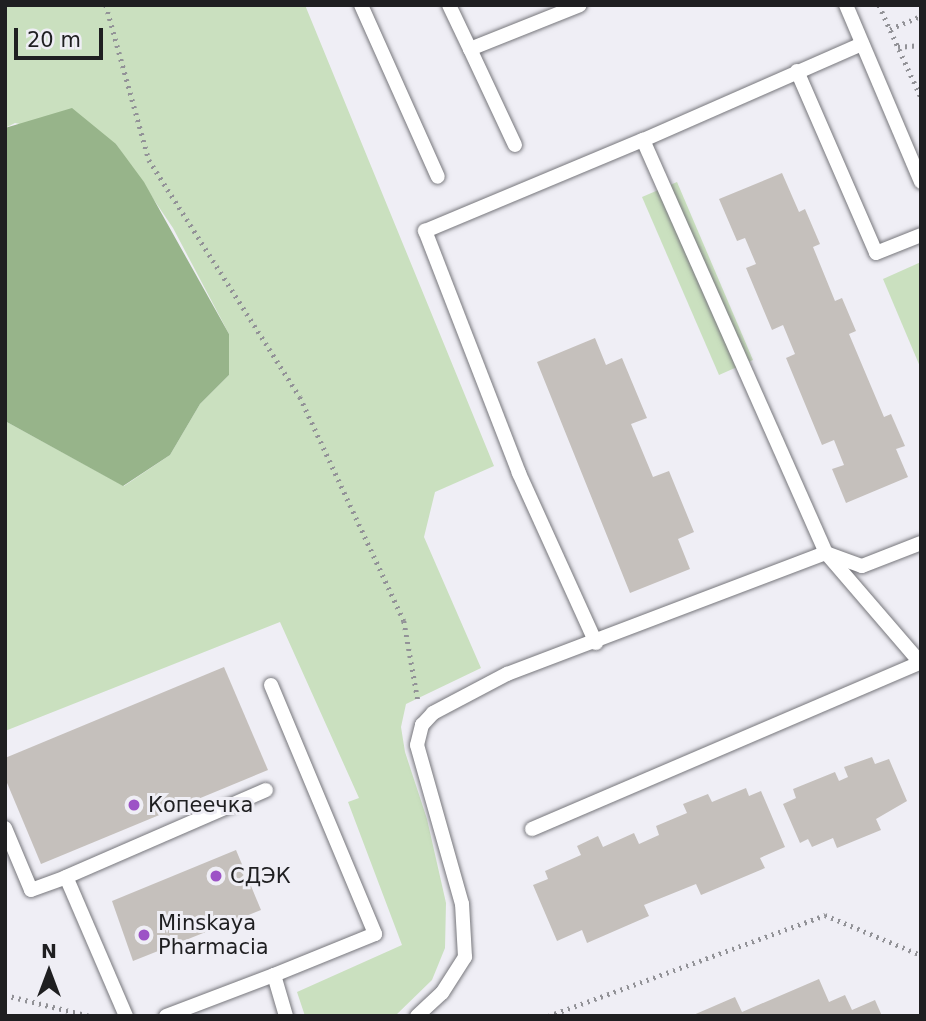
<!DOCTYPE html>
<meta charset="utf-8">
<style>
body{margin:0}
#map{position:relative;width:926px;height:1021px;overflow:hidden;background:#efeef5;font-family:"DejaVu Sans",sans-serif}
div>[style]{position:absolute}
.green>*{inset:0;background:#cae0bf}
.forest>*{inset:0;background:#97b48a}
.building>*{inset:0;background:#c5c0bc}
.path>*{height:4.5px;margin-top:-2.25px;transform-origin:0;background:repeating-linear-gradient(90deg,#929297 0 2px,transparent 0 7px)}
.roads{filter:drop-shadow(0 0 2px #77777c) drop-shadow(0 0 2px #77777c)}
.service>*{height:14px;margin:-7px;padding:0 7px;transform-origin:7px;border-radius:7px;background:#fff}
.dots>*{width:19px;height:19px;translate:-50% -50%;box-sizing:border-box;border:4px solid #efeef5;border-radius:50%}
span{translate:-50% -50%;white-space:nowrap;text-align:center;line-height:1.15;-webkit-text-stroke:6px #efeef5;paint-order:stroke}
.poi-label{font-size:21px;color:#1f1f21}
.left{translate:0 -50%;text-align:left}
.frame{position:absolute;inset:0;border:7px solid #1f1f21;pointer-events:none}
.north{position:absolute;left:14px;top:937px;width:70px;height:70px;-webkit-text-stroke:5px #efeef5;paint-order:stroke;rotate:0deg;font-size:19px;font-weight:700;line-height:28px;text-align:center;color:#1f1f21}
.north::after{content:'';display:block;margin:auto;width:24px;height:32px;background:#1f1f21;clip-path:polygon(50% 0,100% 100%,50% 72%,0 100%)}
.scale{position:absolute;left:14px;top:28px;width:89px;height:32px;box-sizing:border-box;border:4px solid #1f1f21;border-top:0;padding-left:9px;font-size:21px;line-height:24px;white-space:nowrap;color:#1f1f21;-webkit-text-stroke:5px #efeef5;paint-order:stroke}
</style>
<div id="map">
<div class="green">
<i style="clip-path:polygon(5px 5px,305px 5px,494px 466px,435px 492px,424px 537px,481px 668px,406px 704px,401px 727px,405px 752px,427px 819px,446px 903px,445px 948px,432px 980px,395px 1016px,305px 1016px,297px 992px,402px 945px,348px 802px,359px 798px,280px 622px,5px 731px,5px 421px,124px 486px,170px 455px,200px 404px,229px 375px,229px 334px,173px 228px,116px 144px,15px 123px,5px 128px)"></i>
<i style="clip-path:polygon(677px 182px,753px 360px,719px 375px,642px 197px)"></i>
<i style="clip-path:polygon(921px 262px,921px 369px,883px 279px)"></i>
</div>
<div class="forest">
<i style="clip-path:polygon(72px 108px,116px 144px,144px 182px,229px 334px,229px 375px,200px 404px,170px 455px,123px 486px,5px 421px,5px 128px)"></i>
</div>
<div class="building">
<i style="clip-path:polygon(782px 173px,799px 212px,805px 209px,820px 244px,813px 247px,835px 301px,842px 298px,856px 331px,849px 334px,884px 417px,891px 414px,905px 446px,896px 449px,908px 477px,846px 503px,832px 469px,844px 465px,834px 440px,822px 445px,786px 358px,795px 354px,783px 325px,772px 330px,746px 268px,756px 264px,745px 238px,737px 241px,719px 199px)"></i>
<i style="clip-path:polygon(595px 338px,606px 365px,622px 358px,647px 418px,631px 424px,653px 477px,669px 471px,694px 532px,678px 539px,690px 569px,630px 593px,537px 362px)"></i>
<i style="clip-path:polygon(224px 667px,268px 770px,41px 864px,5px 778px,5px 758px)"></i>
<i style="clip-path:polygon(872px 757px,875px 764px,889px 759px,907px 801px,876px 819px,881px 830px,837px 848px,833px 838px,812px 847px,808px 839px,800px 843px,783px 804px,796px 798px,793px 789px,835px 772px,839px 781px,848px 777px,844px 767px)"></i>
<i style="clip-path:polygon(746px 788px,749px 796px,761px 791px,785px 847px,760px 858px,765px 868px,701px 895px,696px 884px,644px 905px,649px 916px,587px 943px,582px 930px,557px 941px,533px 885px,548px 879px,545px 871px,581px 855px,577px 846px,598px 836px,603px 847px,634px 833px,639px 844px,659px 835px,656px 826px,687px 813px,683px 804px,708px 794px,712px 802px)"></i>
<i style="clip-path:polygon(236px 850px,261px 910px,133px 961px,112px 901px)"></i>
<i style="clip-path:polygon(819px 979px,829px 1002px,845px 995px,852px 1010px,875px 1000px,882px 1016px,691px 1016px,735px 997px,742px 1012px)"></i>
</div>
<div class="path">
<i style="left:106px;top:5px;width:161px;rotate:74.5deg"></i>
<i style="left:149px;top:160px;width:281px;rotate:57.5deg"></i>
<i style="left:300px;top:397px;width:247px;rotate:65.1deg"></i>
<i style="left:404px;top:621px;width:80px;rotate:80deg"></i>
<i style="left:879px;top:5px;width:101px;rotate:65.5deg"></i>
<i style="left:890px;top:29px;width:34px;rotate:-23deg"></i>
<i style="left:898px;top:47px;width:23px;rotate:-5deg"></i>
<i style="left:5px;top:995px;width:87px;rotate:14deg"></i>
<i style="left:548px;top:1016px;width:295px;rotate:-20deg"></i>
<i style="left:825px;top:915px;width:104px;rotate:22.6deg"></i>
</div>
<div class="roads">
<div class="service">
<i style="left:361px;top:5px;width:188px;rotate:65.9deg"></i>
<i style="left:449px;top:5px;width:49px;rotate:64.5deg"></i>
<i style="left:470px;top:49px;width:118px;rotate:-21.8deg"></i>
<i style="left:846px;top:5px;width:192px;rotate:67deg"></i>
<i style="left:862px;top:44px;width:239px;rotate:156.3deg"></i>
<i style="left:643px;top:140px;width:452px;rotate:66.1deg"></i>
<i style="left:826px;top:553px;width:38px;rotate:20deg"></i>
<i style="left:862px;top:566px;width:63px;rotate:-21.3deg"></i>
<i style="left:470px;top:49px;width:106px;rotate:64.9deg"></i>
<i style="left:797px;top:71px;width:198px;rotate:66.5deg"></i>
<i style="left:876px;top:253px;width:48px;rotate:-21.8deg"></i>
<i style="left:596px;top:643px;width:187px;rotate:-114.4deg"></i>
<i style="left:519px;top:473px;width:260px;rotate:-111.2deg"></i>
<i style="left:425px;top:231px;width:236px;rotate:-22.7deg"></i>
<i style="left:271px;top:685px;width:270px;rotate:67.3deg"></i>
<i style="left:375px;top:934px;width:109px;rotate:157.9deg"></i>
<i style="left:5px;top:828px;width:67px;rotate:67.2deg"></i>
<i style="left:31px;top:890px;width:37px;rotate:-20deg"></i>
<i style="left:532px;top:829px;width:423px;rotate:-23.2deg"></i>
<i style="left:126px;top:1016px;width:151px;rotate:-113.3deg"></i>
<i style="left:66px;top:877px;width:218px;rotate:-23.5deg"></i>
<i style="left:166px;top:1016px;width:116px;rotate:-20.8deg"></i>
<i style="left:274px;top:975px;width:43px;rotate:73.7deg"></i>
<i style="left:417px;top:1016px;width:34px;rotate:-43deg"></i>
<i style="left:442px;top:993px;width:43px;rotate:-57.4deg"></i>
<i style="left:465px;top:957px;width:53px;rotate:-93.2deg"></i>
<i style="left:462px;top:904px;width:165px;rotate:-105.8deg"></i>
<i style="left:417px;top:745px;width:21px;rotate:-76deg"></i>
<i style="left:422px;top:725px;width:16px;rotate:-47deg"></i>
<i style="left:433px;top:713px;width:84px;rotate:-27.8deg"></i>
<i style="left:507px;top:674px;width:341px;rotate:-20.8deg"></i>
<i style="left:826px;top:553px;width:143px;rotate:49.3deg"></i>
</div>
</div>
<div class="dots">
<i style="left:134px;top:805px;background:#9d53c6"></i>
<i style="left:216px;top:876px;background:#9d53c6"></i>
<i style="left:144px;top:935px;background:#9d53c6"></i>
</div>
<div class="poi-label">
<span class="left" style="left:148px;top:805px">Копеечка</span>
<span class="left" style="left:230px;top:876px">СДЭК</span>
<span class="left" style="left:158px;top:935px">Minskaya<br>Pharmacia</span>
</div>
<div class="frame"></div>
<div class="north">N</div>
<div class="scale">20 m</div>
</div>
